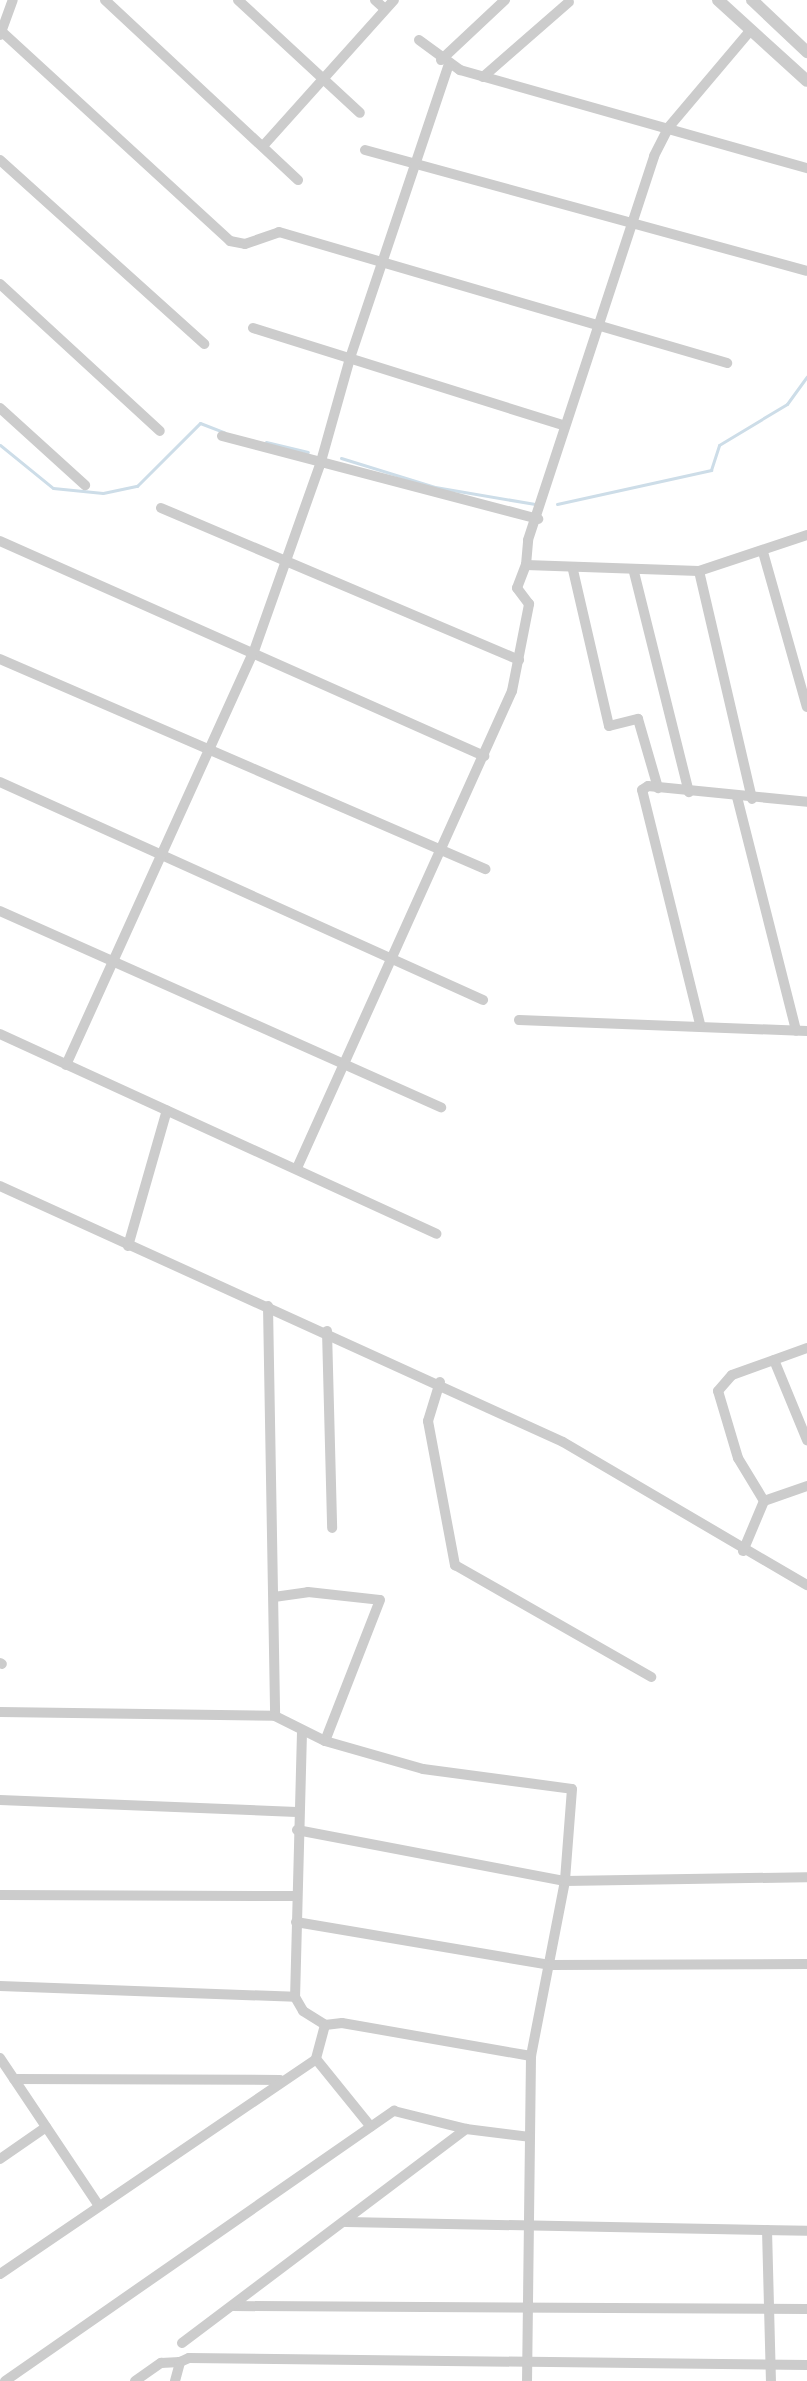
<!DOCTYPE html>
<style>
body{margin:0}
#map{position:relative;width:807px;height:2381px;overflow:hidden;background:#fff;font-family:"PT Sans Narrow",sans-serif}
div>[style]{position:absolute}
.stream>*{height:3px;margin:-1.5px;padding:0 1.5px;transform-origin:1.5px;border-radius:1.5px;background:#cddde8}
.minor>*{height:10px;margin:-5px;padding:0 5px;transform-origin:5px;border-radius:5px;background:#ccc}
.tertiary>*{height:12px;margin:-6px;padding:0 6px;transform-origin:6px;border-radius:6px;background:#ccc}
span{translate:-50% -50%;white-space:nowrap;text-align:center;line-height:1.15;-webkit-text-stroke:6px #fff;paint-order:stroke}
</style>
<div id="map">
<div class="stream">
<i style="left:266px;top:442px;width:43px;rotate:13.4deg"></i>
<i style="left:0;top:445px;width:68px;rotate:39.1deg"></i>
<i style="left:53px;top:488px;width:50px;rotate:5.7deg"></i>
<i style="left:103px;top:493px;width:35px;rotate:-12deg"></i>
<i style="left:137px;top:486px;width:89px;rotate:-45deg"></i>
<i style="left:200px;top:423px;width:26px;rotate:21deg"></i>
<i style="left:341px;top:458px;width:98px;rotate:17.1deg"></i>
<i style="left:435px;top:487px;width:100px;rotate:9.7deg"></i>
<i style="left:557px;top:504px;width:158px;rotate:-12.4deg"></i>
<i style="left:711px;top:470px;width:26px;rotate:-72deg"></i>
<i style="left:719px;top:445px;width:79px;rotate:-31.1deg"></i>
<i style="left:787px;top:404px;width:34px;rotate:-54deg"></i>
</div>
<div class="minor">
<i style="left:105px;top:0;width:264px;rotate:43deg"></i>
<i style="left:238px;top:0;width:166px;rotate:42.8deg"></i>
<i style="left:375px;top:0;width:13px;rotate:42deg"></i>
<i style="left:1px;top:31px;width:311px;rotate:42.5deg"></i>
<i style="left:230px;top:241px;width:15px;rotate:11deg"></i>
<i style="left:245px;top:244px;width:36px;rotate:-19deg"></i>
<i style="left:279px;top:232px;width:467px;rotate:16.3deg"></i>
<i style="left:0;top:35px;width:37px;rotate:-70deg"></i>
<i style="left:419px;top:40px;width:51px;rotate:36.2deg"></i>
<i style="left:460px;top:70px;width:361px;rotate:15.8deg"></i>
<i style="left:441px;top:60px;width:88px;rotate:-43.2deg"></i>
<i style="left:483px;top:77px;width:114px;rotate:-41.1deg"></i>
<i style="left:263px;top:146px;width:196px;rotate:-48.1deg"></i>
<i style="left:365px;top:150px;width:458px;rotate:15.3deg"></i>
<i style="left:0;top:160px;width:275px;rotate:42deg"></i>
<i style="left:0;top:284px;width:217px;rotate:42.6deg"></i>
<i style="left:253px;top:328px;width:327px;rotate:17.4deg"></i>
<i style="left:0;top:408px;width:115px;rotate:42.2deg"></i>
<i style="left:222px;top:436px;width:327px;rotate:14.7deg"></i>
<i style="left:161px;top:508px;width:389px;rotate:23deg"></i>
<i style="left:0;top:541px;width:530px;rotate:23.95deg"></i>
<i style="left:763px;top:552px;width:161px;rotate:74.2deg"></i>
<i style="left:526px;top:565px;width:173px;rotate:2deg"></i>
<i style="left:699px;top:571px;width:114px;rotate:-18.4deg"></i>
<i style="left:573px;top:570px;width:160px;rotate:77deg"></i>
<i style="left:609px;top:726px;width:30px;rotate:-14deg"></i>
<i style="left:638px;top:719px;width:72px;rotate:73.8deg"></i>
<i style="left:699px;top:571px;width:234px;rotate:76.9deg"></i>
<i style="left:634px;top:572px;width:227px;rotate:76deg"></i>
<i style="left:0;top:659px;width:529px;rotate:23.41deg"></i>
<i style="left:0;top:782px;width:530px;rotate:24.29deg"></i>
<i style="left:737px;top:797px;width:241px;rotate:75.8deg"></i>
<i style="left:0;top:911px;width:483px;rotate:24deg"></i>
<i style="left:519px;top:1020px;width:288px;rotate:2.2deg"></i>
<i style="left:700px;top:1024px;width:241px;rotate:-103.9deg"></i>
<i style="left:642px;top:790px;width:7px;rotate:-34deg"></i>
<i style="left:648px;top:786px;width:160px;rotate:5.7deg"></i>
<i style="left:0;top:1034px;width:480px;rotate:24.6deg"></i>
<i style="left:66px;top:1065px;width:455px;rotate:-65.6deg"></i>
<i style="left:254px;top:651px;width:197px;rotate:-70.5deg"></i>
<i style="left:320px;top:465px;width:111px;rotate:-74.3deg"></i>
<i style="left:350px;top:358px;width:308px;rotate:-71.4deg"></i>
<i style="left:297px;top:1168px;width:523px;rotate:-65.74deg"></i>
<i style="left:512px;top:691px;width:89px;rotate:-78.9deg"></i>
<i style="left:529px;top:604px;width:20px;rotate:-127deg"></i>
<i style="left:517px;top:588px;width:25px;rotate:-69deg"></i>
<i style="left:526px;top:565px;width:25px;rotate:-85deg"></i>
<i style="left:528px;top:540px;width:404px;rotate:-71.8deg"></i>
<i style="left:654px;top:156px;width:31px;rotate:-63deg"></i>
<i style="left:668px;top:128px;width:127px;rotate:-49.8deg"></i>
<i style="left:0;top:1186px;width:618px;rotate:24.45deg"></i>
<i style="left:563px;top:1442px;width:283px;rotate:30.4deg"></i>
<i style="left:128px;top:1246px;width:141px;rotate:-74deg"></i>
<i style="left:268px;top:1306px;width:410px;rotate:89deg"></i>
<i style="left:327px;top:1331px;width:197px;rotate:88.5deg"></i>
<i style="left:774px;top:1360px;width:87px;rotate:67.6deg"></i>
<i style="left:440px;top:1382px;width:41px;rotate:107.1deg"></i>
<i style="left:428px;top:1421px;width:147px;rotate:79.4deg"></i>
<i style="left:455px;top:1565px;width:226px;rotate:29.7deg"></i>
<i style="left:764px;top:1501px;width:46px;rotate:-19.2deg"></i>
<i style="left:743px;top:1551px;width:54px;rotate:-67.2deg"></i>
<i style="left:764px;top:1501px;width:50px;rotate:-121.2deg"></i>
<i style="left:738px;top:1458px;width:70px;rotate:-106.6deg"></i>
<i style="left:718px;top:1391px;width:21px;rotate:-49deg"></i>
<i style="left:732px;top:1375px;width:80px;rotate:-19.8deg"></i>
<i style="left:274px;top:1597px;width:34px;rotate:-8deg"></i>
<i style="left:308px;top:1592px;width:72px;rotate:6.3deg"></i>
<i style="left:380px;top:1600px;width:151px;rotate:111.3deg"></i>
<i style="left:0;top:1663px;width:2px;rotate:27deg"></i>
<i style="left:0;top:1712px;width:275px;rotate:0.8deg"></i>
<i style="left:275px;top:1716px;width:56px;rotate:26.6deg"></i>
<i style="left:325px;top:1741px;width:102px;rotate:15.9deg"></i>
<i style="left:423px;top:1769px;width:150px;rotate:7.6deg"></i>
<i style="left:572px;top:1789px;width:92px;rotate:94.4deg"></i>
<i style="left:565px;top:1881px;width:178px;rotate:101deg"></i>
<i style="left:531px;top:2056px;width:325px;rotate:90.7deg"></i>
<i style="left:302px;top:1732px;width:265px;rotate:91.5deg"></i>
<i style="left:295px;top:1997px;width:16px;rotate:60deg"></i>
<i style="left:303px;top:2011px;width:26px;rotate:32deg"></i>
<i style="left:325px;top:2025px;width:17px;rotate:-7deg"></i>
<i style="left:342px;top:2023px;width:192px;rotate:9.9deg"></i>
<i style="left:0;top:1800px;width:297px;rotate:2.3deg"></i>
<i style="left:297px;top:1830px;width:273px;rotate:10.8deg"></i>
<i style="left:565px;top:1881px;width:242px;rotate:-0.9deg"></i>
<i style="left:0;top:1895px;width:296px;rotate:0.2deg"></i>
<i style="left:296px;top:1922px;width:257px;rotate:9.6deg"></i>
<i style="left:549px;top:1965px;width:258px;rotate:-0.2deg"></i>
<i style="left:0;top:1986px;width:295px;rotate:2.1deg"></i>
<i style="left:325px;top:2025px;width:35px;rotate:105deg"></i>
<i style="left:316px;top:2059px;width:87px;rotate:51deg"></i>
<i style="left:0;top:2058px;width:178px;rotate:56.2deg"></i>
<i style="left:14px;top:2079px;width:266px;rotate:0.2deg"></i>
<i style="left:0;top:2159px;width:56px;rotate:-34.8deg"></i>
<i style="left:346px;top:2222px;width:461px;rotate:1.1deg"></i>
<i style="left:767px;top:2230px;width:151px;rotate:88.5deg"></i>
<i style="left:0;top:2274px;width:382px;rotate:-34.2deg"></i>
<i style="left:232px;top:2306px;width:575px;rotate:0.3deg"></i>
<i style="left:182px;top:2343px;width:356px;rotate:-37deg"></i>
<i style="left:5px;top:2381px;width:474px;rotate:-34.8deg"></i>
<i style="left:394px;top:2111px;width:74px;rotate:14deg"></i>
<i style="left:466px;top:2129px;width:64px;rotate:7.1deg"></i>
<i style="left:135px;top:2381px;width:32px;rotate:-35deg"></i>
<i style="left:161px;top:2363px;width:19px;rotate:-3deg"></i>
<i style="left:175px;top:2381px;width:20px;rotate:-75deg"></i>
<i style="left:180px;top:2362px;width:10px;rotate:-24deg"></i>
<i style="left:189px;top:2358px;width:618px;rotate:0.65deg"></i>
</div>
<div class="tertiary">
<i style="left:718px;top:0;width:120px;rotate:42.3deg"></i>
<i style="left:752px;top:0;width:76px;rotate:43.4deg"></i>
</div>
</div>
